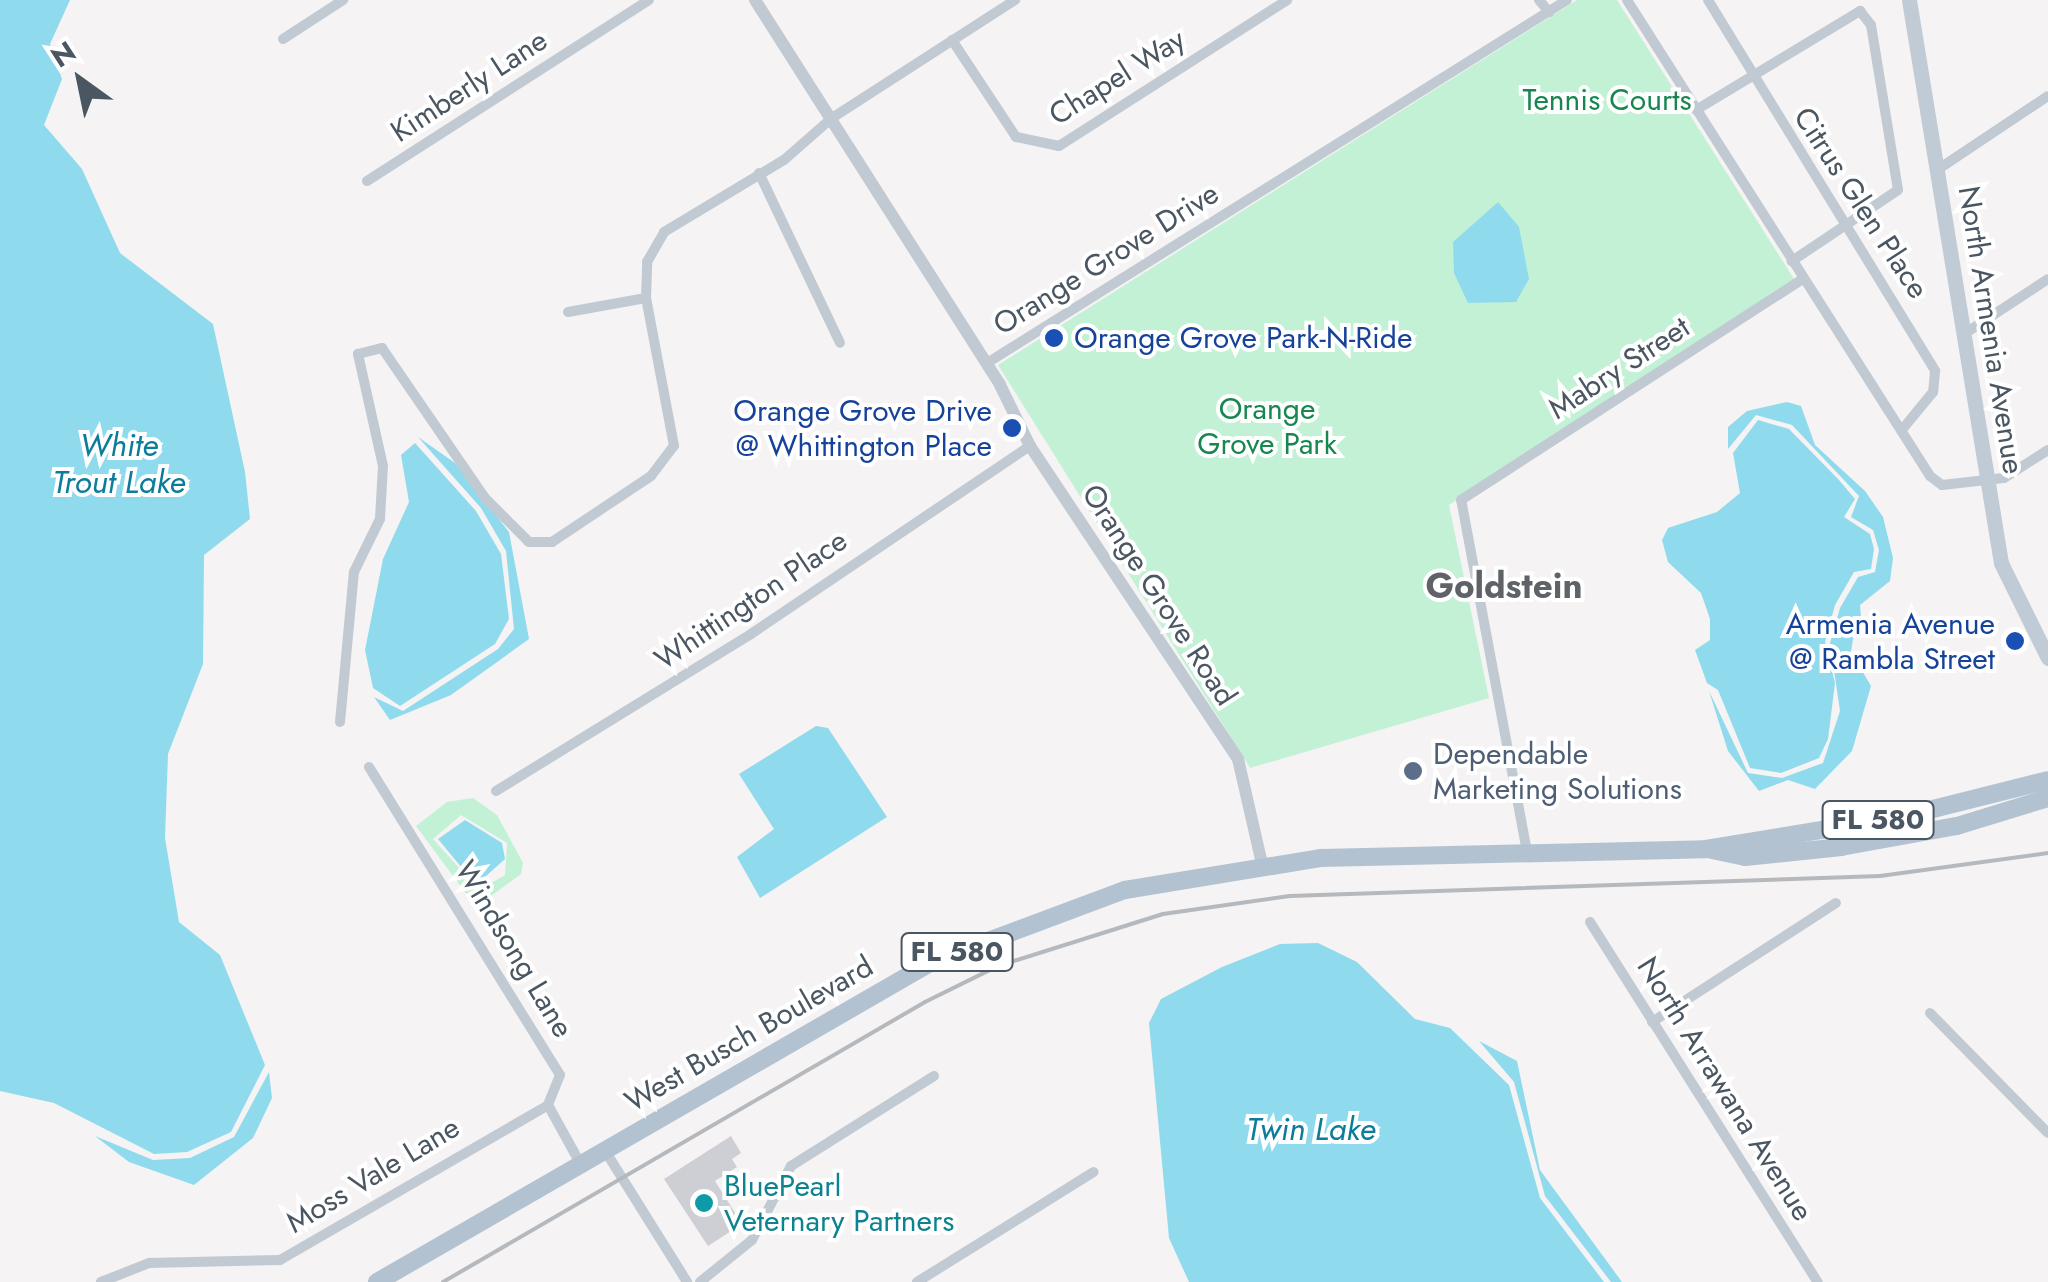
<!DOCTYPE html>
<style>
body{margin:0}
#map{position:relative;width:2048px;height:1282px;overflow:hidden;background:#f5f3f3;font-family:Jost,sans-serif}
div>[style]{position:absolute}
.green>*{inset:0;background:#c3f1d5}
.water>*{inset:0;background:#90daee}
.building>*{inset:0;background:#cdcfd5}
.minor>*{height:10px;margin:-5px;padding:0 5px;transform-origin:5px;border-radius:5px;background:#c1cad2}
.tertiary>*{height:12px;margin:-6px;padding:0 6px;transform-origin:6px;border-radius:6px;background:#c1cad2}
.secondary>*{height:15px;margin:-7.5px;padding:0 7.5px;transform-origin:7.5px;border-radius:7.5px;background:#c1cbd6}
.primary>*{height:18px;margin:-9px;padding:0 9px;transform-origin:9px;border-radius:9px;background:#b3c2d1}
.rail>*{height:4px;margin:-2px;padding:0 2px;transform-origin:2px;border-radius:2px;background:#b5b8bd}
.dots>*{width:28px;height:28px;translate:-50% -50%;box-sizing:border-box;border:5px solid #fff;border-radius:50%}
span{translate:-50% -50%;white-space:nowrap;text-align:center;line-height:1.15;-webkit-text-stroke:8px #fff;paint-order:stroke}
.shield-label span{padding:2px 8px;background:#fff;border:2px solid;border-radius:8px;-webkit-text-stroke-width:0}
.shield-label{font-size:28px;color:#4a5661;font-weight:700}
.street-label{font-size:30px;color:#4a5661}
.park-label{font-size:30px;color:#17864f}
.transit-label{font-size:30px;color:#164399}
.left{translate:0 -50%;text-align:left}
.right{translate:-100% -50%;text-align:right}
.service-label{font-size:30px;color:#4e5e75}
.culture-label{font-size:30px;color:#0d838f}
.water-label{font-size:32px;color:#0c7c9b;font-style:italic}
.quarter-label{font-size:35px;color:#5f6368;font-weight:700}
.north{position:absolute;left:30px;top:30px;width:100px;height:100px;-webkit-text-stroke:8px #fff;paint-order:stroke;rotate:327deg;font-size:28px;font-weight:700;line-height:40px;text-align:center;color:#4a5661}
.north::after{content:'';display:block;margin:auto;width:35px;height:45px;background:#4a5661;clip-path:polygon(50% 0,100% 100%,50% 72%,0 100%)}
</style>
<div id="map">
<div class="green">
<i style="clip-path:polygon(1577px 0,1617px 0,1794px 279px,1449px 505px,1489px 698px,1250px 768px,998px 365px)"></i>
<i style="clip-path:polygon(evenodd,473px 798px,497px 815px,523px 863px,521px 874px,476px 907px,416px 826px,447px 802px,473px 798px,461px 815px,507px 843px,505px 875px,479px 890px,433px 839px,461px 815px)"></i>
</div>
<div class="water">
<i style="clip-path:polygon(0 0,70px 0,50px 44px,62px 79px,44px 125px,82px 169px,120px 253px,213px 324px,245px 472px,250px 519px,204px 555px,203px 664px,168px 754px,165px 838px,179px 922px,220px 955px,265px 1065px,231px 1132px,187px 1152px,154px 1154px,54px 1103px,0 1091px)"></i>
<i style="clip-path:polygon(1498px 202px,1519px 227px,1529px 279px,1516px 302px,1468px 303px,1454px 273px,1453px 242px)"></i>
<i style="clip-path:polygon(1787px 402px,1801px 406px,1815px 445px,1865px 491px,1883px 517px,1893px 558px,1890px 581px,1860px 605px,1862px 629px,1853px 639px,1851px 652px,1871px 686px,1852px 751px,1815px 789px,1788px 780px,1759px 791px,1728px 751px,1709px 691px,1748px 773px,1782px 778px,1823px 763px,1840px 711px,1830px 643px,1840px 608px,1858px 577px,1875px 572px,1879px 550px,1873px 530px,1851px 517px,1859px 496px,1792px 425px,1756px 415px,1728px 449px,1728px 427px,1747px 411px)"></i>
<i style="clip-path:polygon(1758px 420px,1789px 429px,1839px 480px,1855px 499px,1844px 517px,1870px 534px,1874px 549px,1871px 569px,1854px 572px,1835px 605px,1825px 642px,1835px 683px,1828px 739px,1819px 758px,1781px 773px,1750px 768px,1718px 690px,1707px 683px,1695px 650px,1710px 640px,1710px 619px,1701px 593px,1668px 562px,1662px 540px,1668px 528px,1717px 512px,1740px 493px,1733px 453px)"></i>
<i style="clip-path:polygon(418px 437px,455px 463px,509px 532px,529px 639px,451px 695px,390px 720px,374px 697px,403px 711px,498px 649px,514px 629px,506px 551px,481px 508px)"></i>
<i style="clip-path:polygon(415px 443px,476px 511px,501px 554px,509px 619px,495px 644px,400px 706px,373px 688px,365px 650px,383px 559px,409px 502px,401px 455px)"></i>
<i style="clip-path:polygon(816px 726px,828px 728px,887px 817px,760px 898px,737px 857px,774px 829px,739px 774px)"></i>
<i style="clip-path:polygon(465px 820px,502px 843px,505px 859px,476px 885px,438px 839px)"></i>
<i style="clip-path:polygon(1318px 943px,1357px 962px,1415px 1019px,1450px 1028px,1509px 1085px,1540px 1198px,1604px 1282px,1189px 1282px,1169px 1238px,1149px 1023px,1161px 999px,1222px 967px,1280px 944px)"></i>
<i style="clip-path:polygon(1479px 1041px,1517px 1061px,1540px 1170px,1622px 1282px,1611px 1282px,1545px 1196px,1514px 1082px)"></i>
<i style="clip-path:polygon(269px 1072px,272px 1098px,253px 1138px,194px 1185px,129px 1162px,95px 1136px,153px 1160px,190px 1158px,234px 1137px)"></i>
</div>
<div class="building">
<i style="clip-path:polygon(731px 1136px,741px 1153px,732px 1159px,737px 1167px,715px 1181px,742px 1224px,708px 1246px,664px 1179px)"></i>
</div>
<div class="minor">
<i style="left:1539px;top:0;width:16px;rotate:50deg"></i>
<i style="left:1627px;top:0;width:564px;rotate:57.52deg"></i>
<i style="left:1930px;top:476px;width:15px;rotate:37deg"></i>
<i style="left:1942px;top:485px;width:62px;rotate:-6.4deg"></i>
<i style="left:2004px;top:478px;width:52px;rotate:-32.5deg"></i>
<i style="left:1708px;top:0;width:435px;rotate:58.5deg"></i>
<i style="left:1935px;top:371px;width:21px;rotate:95deg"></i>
<i style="left:1933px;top:392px;width:50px;rotate:129.4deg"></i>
<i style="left:283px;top:39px;width:72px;rotate:-33deg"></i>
<i style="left:952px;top:40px;width:116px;rotate:56.6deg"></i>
<i style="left:1016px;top:137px;width:44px;rotate:11.8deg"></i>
<i style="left:1059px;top:146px;width:271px;rotate:-32.6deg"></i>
<i style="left:1696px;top:110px;width:192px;rotate:-31.1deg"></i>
<i style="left:1860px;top:11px;width:18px;rotate:52deg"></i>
<i style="left:1871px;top:25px;width:167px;rotate:80.7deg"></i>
<i style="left:1898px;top:190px;width:128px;rotate:146.2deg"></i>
<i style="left:1937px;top:170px;width:133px;rotate:-33.7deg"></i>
<i style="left:759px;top:173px;width:188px;rotate:64.5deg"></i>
<i style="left:367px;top:181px;width:335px;rotate:-32.7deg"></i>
<i style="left:568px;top:312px;width:79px;rotate:-10.2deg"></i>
<i style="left:1964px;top:334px;width:100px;rotate:-33.2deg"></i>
<i style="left:987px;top:363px;width:684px;rotate:-32.04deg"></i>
<i style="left:340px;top:722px;width:151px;rotate:-84.7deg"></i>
<i style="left:354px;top:572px;width:59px;rotate:-63.9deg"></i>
<i style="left:380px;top:519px;width:53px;rotate:-86.8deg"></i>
<i style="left:383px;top:466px;width:115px;rotate:-102.6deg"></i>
<i style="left:358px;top:354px;width:25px;rotate:-14deg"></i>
<i style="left:382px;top:348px;width:182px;rotate:55.5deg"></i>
<i style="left:485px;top:498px;width:62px;rotate:45deg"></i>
<i style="left:529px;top:542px;width:23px"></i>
<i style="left:552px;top:542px;width:119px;rotate:-33.7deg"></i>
<i style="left:651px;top:476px;width:38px;rotate:-53deg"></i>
<i style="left:674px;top:446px;width:151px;rotate:-100.7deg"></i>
<i style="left:646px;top:298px;width:36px;rotate:-88deg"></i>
<i style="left:647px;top:262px;width:34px;rotate:-60deg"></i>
<i style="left:664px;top:232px;width:140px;rotate:-31deg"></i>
<i style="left:784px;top:160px;width:64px;rotate:-41.2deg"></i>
<i style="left:832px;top:118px;width:218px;rotate:-32.8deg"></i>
<i style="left:369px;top:767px;width:362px;rotate:58.2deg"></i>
<i style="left:560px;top:1075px;width:32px;rotate:112deg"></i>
<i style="left:496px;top:791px;width:299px;rotate:-31.6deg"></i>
<i style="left:751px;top:634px;width:336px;rotate:-34deg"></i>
<i style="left:1528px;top:857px;width:363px;rotate:-100.6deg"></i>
<i style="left:1461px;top:500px;width:407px;rotate:-32.9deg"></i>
<i style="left:1590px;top:922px;width:426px;rotate:57.7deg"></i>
<i style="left:1930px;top:1013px;width:168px;rotate:45.5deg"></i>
<i style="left:1652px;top:1022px;width:219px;rotate:-32.9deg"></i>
<i style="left:548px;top:1105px;width:66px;rotate:61.1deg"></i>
<i style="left:604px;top:1149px;width:157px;rotate:58deg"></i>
<i style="left:101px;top:1282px;width:52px;rotate:-21.6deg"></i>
<i style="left:149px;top:1263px;width:131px;rotate:-1.3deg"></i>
<i style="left:280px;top:1260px;width:310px;rotate:-30deg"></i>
<i style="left:700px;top:1282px;width:67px;rotate:-38.9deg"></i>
<i style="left:752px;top:1240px;width:84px;rotate:-62.2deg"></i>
<i style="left:791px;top:1166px;width:169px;rotate:-32.2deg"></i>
<i style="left:917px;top:1282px;width:208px;rotate:-31.9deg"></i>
</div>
<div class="tertiary">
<i style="left:755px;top:0;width:456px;rotate:57.5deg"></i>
<i style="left:1000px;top:385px;width:68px;rotate:63.8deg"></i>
<i style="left:1030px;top:446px;width:376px;rotate:56.4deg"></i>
<i style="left:1238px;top:759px;width:108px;rotate:77.1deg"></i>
</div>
<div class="secondary">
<i style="left:1909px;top:0;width:570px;rotate:80.72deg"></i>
<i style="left:2001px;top:563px;width:106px;rotate:63.7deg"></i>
</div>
<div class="primary">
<i style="left:1712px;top:850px;width:34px;rotate:12deg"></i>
<i style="left:1745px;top:857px;width:97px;rotate:-5.9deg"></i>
<i style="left:1841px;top:847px;width:118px;rotate:-10.3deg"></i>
<i style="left:1957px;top:826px;width:95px;rotate:-17.1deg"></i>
<i style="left:377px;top:1282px;width:641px;rotate:-29.97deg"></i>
<i style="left:932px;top:962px;width:206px;rotate:-20.5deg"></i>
<i style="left:1125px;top:890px;width:199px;rotate:-9.3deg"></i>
<i style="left:1321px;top:858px;width:385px;rotate:-1.3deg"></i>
<i style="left:1706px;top:849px;width:202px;rotate:-9.4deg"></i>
<i style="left:1905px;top:816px;width:147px;rotate:-14.1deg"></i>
</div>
<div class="rail">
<i style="left:443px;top:1282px;width:557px;rotate:-30.15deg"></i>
<i style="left:925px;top:1002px;width:81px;rotate:-26.3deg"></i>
<i style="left:998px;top:966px;width:173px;rotate:-17.5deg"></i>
<i style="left:1163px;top:914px;width:128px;rotate:-8.1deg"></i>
<i style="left:1290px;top:896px;width:590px;rotate:-1.94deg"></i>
<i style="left:1880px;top:876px;width:170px;rotate:-7.8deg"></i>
</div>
<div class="dots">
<i style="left:1054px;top:338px;background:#1a4fb4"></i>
<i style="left:1012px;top:428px;background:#1a4fb4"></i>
<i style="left:2015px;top:641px;background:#1a4fb4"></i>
<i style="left:1413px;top:771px;background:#5c6f8a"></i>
<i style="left:704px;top:1203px;background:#0f9aa8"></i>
</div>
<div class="shield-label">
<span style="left:1878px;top:820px">FL 580</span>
<span style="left:957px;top:952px">FL 580</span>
</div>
<div class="street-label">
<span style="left:1117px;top:77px;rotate:-32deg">Chapel Way</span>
<span style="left:469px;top:86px;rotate:-33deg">Kimberly Lane</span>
<span style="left:1861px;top:203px;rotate:57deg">Citrus Glen Place</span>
<span style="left:1106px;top:259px;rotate:-32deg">Orange Grove Drive</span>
<span style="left:1991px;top:330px;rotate:81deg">North Armenia Avenue</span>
<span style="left:1619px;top:368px;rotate:-33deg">Mabry Street</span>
<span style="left:1159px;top:595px;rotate:57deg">Orange Grove Road</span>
<span style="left:751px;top:600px;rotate:-34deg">Whittington Place</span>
<span style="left:514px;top:949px;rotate:59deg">Windsong Lane</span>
<span style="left:749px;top:1034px;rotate:-30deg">West Busch Boulevard</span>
<span style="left:1725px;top:1089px;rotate:58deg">North Arrawana Avenue</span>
<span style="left:373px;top:1175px;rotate:-31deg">Moss Vale Lane</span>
</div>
<div class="park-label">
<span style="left:1607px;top:100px">Tennis Courts</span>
<span style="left:1267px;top:426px">Orange<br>Grove Park</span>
</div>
<div class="transit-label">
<span class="left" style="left:1074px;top:338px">Orange Grove Park-N-Ride</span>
<span class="right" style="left:992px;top:428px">Orange Grove Drive<br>@ Whittington Place</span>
<span class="right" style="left:1995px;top:641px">Armenia Avenue<br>@ Rambla Street</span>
</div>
<div class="service-label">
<span class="left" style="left:1433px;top:771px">Dependable<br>Marketing Solutions</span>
</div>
<div class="culture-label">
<span class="left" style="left:724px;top:1203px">BluePearl<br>Veternary Partners</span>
</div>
<div class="water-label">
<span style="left:119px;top:464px">White<br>Trout Lake</span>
<span style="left:1311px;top:1129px">Twin Lake</span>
</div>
<div class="quarter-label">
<span style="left:1504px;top:586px">Goldstein</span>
</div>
<div class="north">N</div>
</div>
